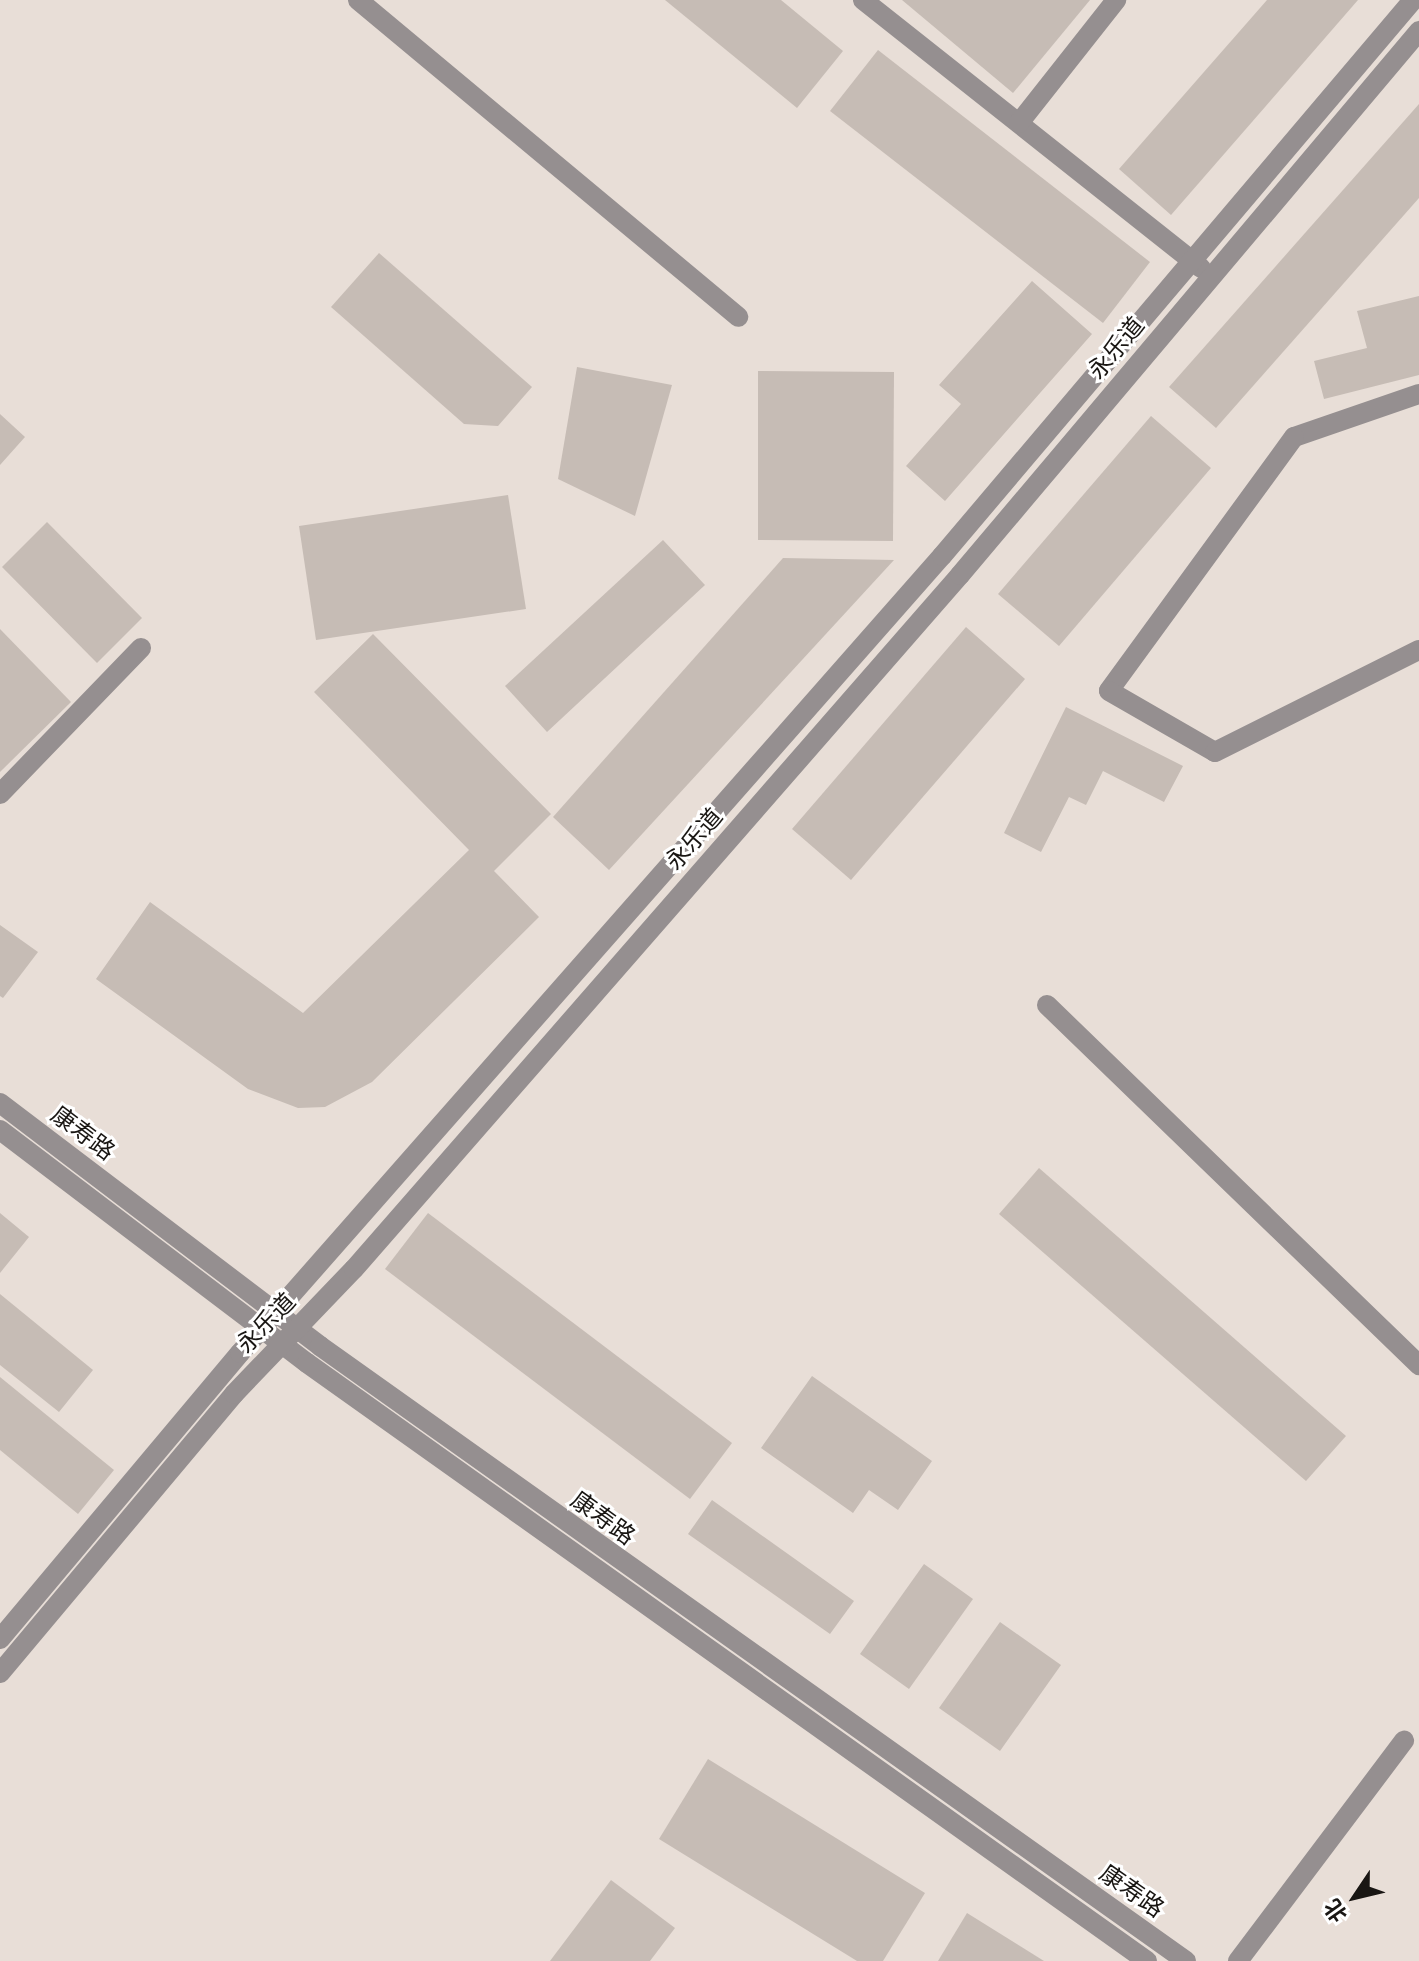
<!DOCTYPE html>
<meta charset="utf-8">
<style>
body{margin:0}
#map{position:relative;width:1419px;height:1961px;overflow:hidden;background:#e8ded7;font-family:Quicksand,"Noto Sans SC",sans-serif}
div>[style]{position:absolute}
.building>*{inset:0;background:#c6bcb5}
.minor>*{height:20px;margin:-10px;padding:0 10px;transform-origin:10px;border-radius:10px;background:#958f90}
span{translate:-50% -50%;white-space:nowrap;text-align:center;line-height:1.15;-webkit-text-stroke:6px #fff;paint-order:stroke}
.street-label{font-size:24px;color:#191613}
.north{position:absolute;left:1315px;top:1857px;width:80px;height:80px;-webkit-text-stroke:6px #fff;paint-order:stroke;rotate:235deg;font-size:22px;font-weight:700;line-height:32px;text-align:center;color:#191613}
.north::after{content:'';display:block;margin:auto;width:28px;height:36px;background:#191613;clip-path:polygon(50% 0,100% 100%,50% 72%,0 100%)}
</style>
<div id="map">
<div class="building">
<i style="clip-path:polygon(665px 0,781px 0,843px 51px,797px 108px)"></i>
<i style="clip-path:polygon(902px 0,1090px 0,1013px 93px)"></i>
<i style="clip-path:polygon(1267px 0,1358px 0,1171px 215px,1119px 169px)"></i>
<i style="clip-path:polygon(878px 50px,1150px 262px,1103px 323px,830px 111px)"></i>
<i style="clip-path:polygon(1419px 104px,1419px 198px,1216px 428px,1169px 387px)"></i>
<i style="clip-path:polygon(379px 253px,532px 387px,498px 426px,464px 424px,331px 307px)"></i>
<i style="clip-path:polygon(1032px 281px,1092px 334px,945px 501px,906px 466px,961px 404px,939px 385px)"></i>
<i style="clip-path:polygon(1419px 296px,1419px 375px,1324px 399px,1314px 361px,1367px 348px,1357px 311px)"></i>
<i style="clip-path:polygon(577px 367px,672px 385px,635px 516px,558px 479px)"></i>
<i style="clip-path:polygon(758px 371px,894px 372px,893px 541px,758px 540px)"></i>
<i style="clip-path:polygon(0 414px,25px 437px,0 465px)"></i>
<i style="clip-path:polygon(1151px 416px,1211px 468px,1059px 646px,998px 594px)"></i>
<i style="clip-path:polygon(508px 495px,526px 609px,316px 640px,299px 526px)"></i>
<i style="clip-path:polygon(47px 522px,142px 618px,97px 663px,2px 567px)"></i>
<i style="clip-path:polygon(663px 540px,705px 585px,547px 732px,505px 686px)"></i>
<i style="clip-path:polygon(783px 558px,894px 560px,609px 870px,553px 817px)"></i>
<i style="clip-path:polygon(966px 627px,1025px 679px,851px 880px,792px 829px)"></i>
<i style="clip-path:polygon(0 629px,71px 702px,0 772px)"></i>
<i style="clip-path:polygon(373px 634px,551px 814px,494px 871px,539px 917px,372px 1082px,325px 1107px,298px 1108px,248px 1089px,96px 979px,150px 902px,303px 1013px,469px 850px,314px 692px)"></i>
<i style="clip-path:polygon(1066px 707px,1183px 766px,1164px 802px,1103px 771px,1086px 805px,1069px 797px,1041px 852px,1004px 833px)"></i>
<i style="clip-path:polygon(0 925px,38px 952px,3px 998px,0 996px)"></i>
<i style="clip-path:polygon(1039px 1168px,1346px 1436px,1306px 1481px,999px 1214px)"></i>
<i style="clip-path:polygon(0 1213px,29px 1237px,0 1273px)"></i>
<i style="clip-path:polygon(428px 1213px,732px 1443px,690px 1499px,385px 1269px)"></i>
<i style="clip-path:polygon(0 1294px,93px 1370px,59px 1412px,0 1365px)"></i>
<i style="clip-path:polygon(812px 1376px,932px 1461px,898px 1510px,869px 1490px,853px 1513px,761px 1448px)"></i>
<i style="clip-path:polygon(0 1377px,114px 1470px,78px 1514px,0 1450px)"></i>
<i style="clip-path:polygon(712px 1500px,854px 1601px,830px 1634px,688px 1534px)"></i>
<i style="clip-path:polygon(924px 1564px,973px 1599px,909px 1689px,860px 1654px)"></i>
<i style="clip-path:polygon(1000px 1622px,1061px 1665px,1000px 1751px,939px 1708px)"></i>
<i style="clip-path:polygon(708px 1759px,925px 1893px,883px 1961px,857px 1961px,659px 1839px)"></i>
<i style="clip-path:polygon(611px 1880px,675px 1928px,650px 1961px,550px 1961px)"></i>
<i style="clip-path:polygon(967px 1913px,1044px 1961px,938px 1961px)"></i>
</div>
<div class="minor">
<i style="left:358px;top:0;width:495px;rotate:39.8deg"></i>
<i style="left:863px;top:0;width:431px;rotate:38.4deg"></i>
<i style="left:1019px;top:123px;width:157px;rotate:-51.7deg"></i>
<i style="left:1419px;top:394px;width:132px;rotate:161deg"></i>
<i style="left:1294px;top:437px;width:314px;rotate:126.1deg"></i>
<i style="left:1109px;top:691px;width:122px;rotate:29.9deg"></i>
<i style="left:1215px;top:752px;width:228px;rotate:-26.6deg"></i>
<i style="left:0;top:794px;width:203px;rotate:-46deg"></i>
<i style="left:1047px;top:1005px;width:518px;rotate:44.06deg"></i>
<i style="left:0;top:1103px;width:402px;rotate:37.2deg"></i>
<i style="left:320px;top:1346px;width:1062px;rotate:35.38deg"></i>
<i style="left:0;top:1130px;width:385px;rotate:37.2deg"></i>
<i style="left:307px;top:1363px;width:1031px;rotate:35.45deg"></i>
<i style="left:0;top:1639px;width:373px;rotate:-50deg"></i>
<i style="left:240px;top:1353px;width:1062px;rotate:-48.63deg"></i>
<i style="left:942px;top:556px;width:729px;rotate:-49.73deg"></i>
<i style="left:0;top:1673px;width:364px;rotate:-50deg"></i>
<i style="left:234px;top:1394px;width:173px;rotate:-46.2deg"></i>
<i style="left:354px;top:1269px;width:921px;rotate:-48.87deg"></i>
<i style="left:960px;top:575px;width:712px;rotate:-49.84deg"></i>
<i style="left:1238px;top:1961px;width:276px;rotate:-53deg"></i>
</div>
<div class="street-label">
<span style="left:1116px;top:348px;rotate:-50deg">永乐道</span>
<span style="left:694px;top:839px;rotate:-49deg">永乐道</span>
<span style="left:83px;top:1133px;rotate:37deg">康寿路</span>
<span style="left:266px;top:1323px;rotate:-46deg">永乐道</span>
<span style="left:603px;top:1518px;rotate:36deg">康寿路</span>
<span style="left:1132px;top:1891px;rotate:35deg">康寿路</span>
</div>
<div class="north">北</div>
</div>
